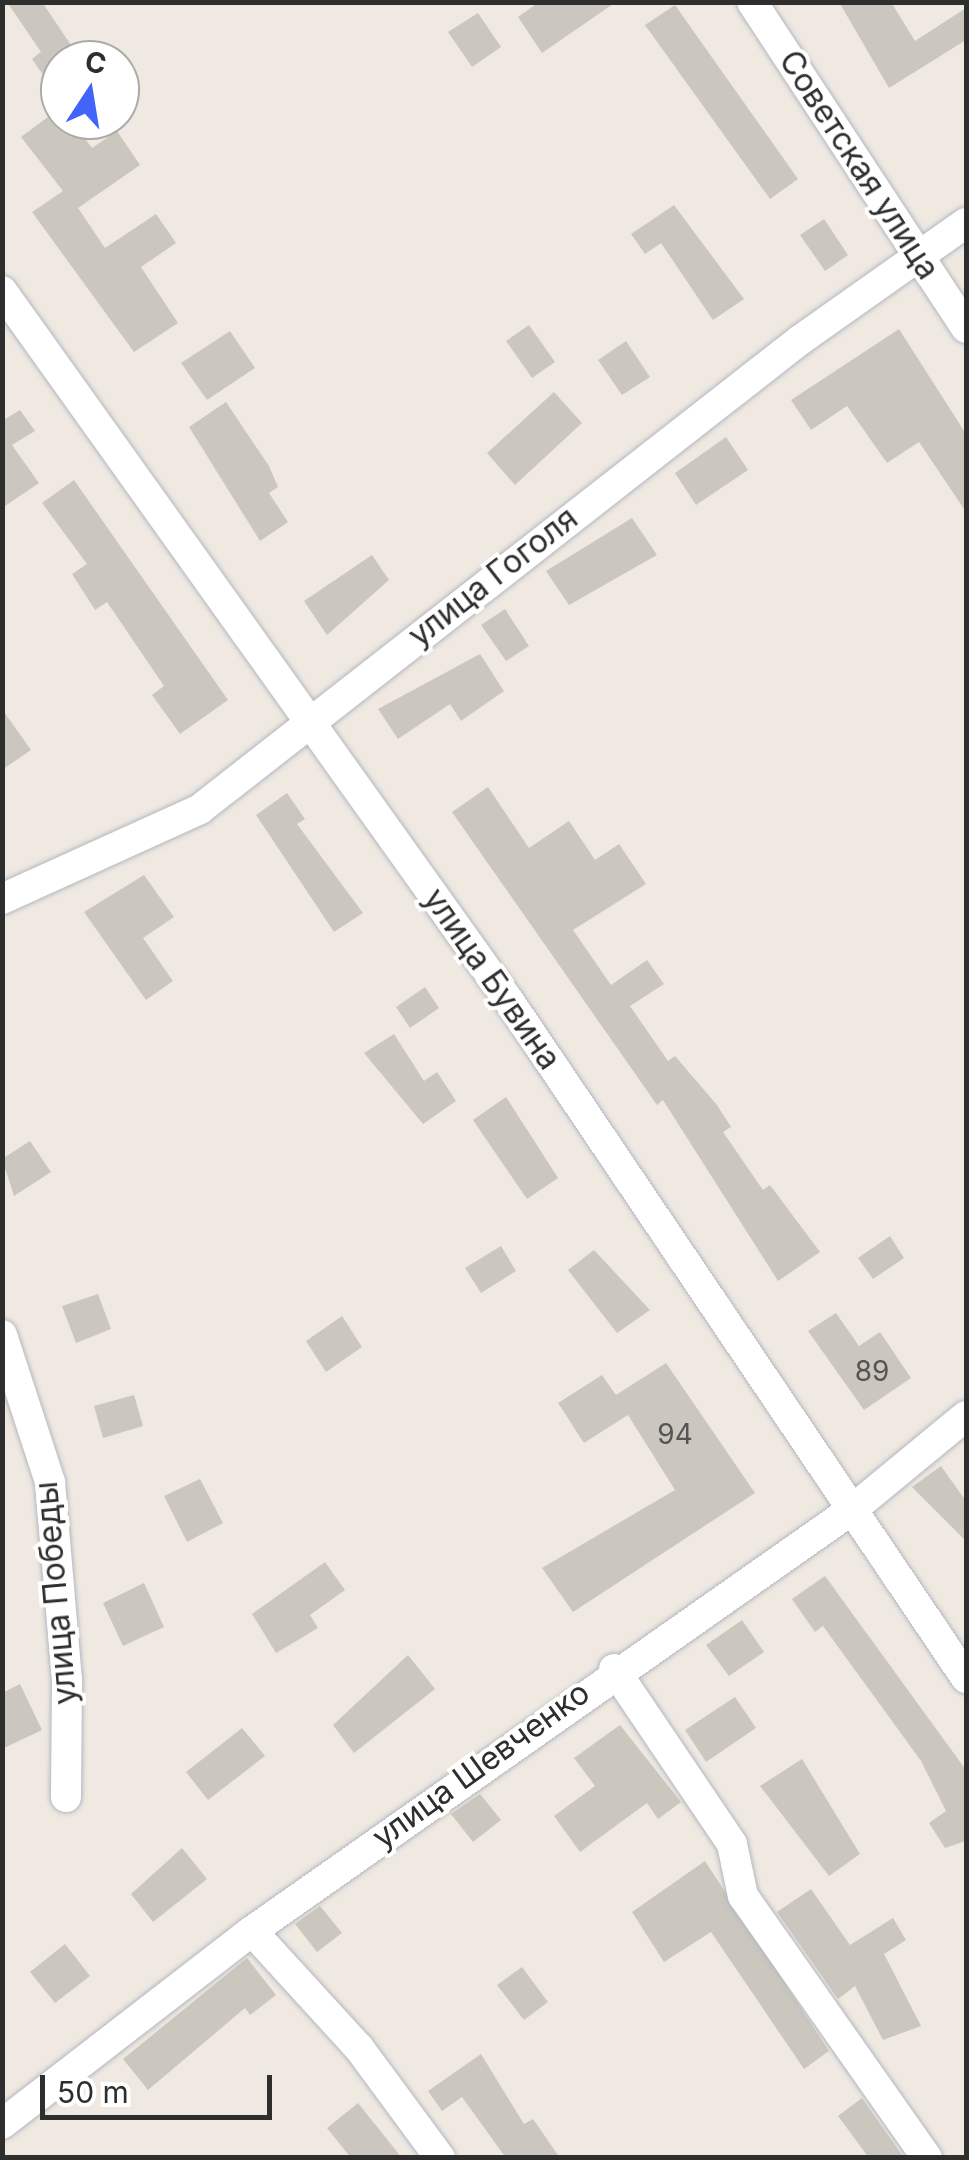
<!DOCTYPE html>
<meta charset="utf-8">
<style>
body{margin:0}
#map{position:relative;width:969px;height:2160px;overflow:hidden;background:#efe9e1;font-family:Inter,sans-serif}
div>[style]{position:absolute}
.building>*{inset:0;background:#cbc7bf}
.roads{filter:drop-shadow(0 0 2px #b4b7c1) drop-shadow(0 0 2px #b4b7c1)}
.minor>*{height:30px;margin:-15px;padding:0 15px;transform-origin:15px;border-radius:15px;background:#fff}
span{translate:-50% -50%;white-space:nowrap;text-align:center;line-height:1.15;-webkit-text-stroke:8px #fff;paint-order:stroke}
.number-label{font-size:28px;color:#555452}
.number-label span{-webkit-text-stroke-width:0}
.street-label{font-size:32px;color:#2e2e2e}
.frame{position:absolute;inset:0;border:5px solid #2e2e2e;pointer-events:none}
.north{position:absolute;left:40px;top:40px;width:100px;height:100px;box-sizing:border-box;background:#fff;border:2px solid #ababab;border-radius:50%;rotate:12deg;font-size:28px;font-weight:700;line-height:40px;text-align:center;color:#2e2e2e}
.north::after{content:'';display:block;margin:auto;width:35px;height:45px;background:#4264fb;clip-path:polygon(50% 0,100% 100%,50% 72%,0 100%)}
.scale{position:absolute;left:40px;top:2075px;width:232px;height:45px;box-sizing:border-box;border:5px solid #2e2e2e;border-top:0;padding-left:12px;font-size:30px;line-height:35px;white-space:nowrap;color:#2e2e2e;-webkit-text-stroke:8px #fff;paint-order:stroke}
</style>
<div id="map">
<div class="building">
<i style="clip-path:polygon(7px 2px,42px 2px,79px 57px,60px 60px,46px 79px,32px 59px,41px 52px)"></i>
<i style="clip-path:polygon(539px 2px,616px 2px,542px 53px,518px 17px)"></i>
<i style="clip-path:polygon(839px 2px,891px 2px,915px 41px,966px 8px,966px 40px,889px 88px)"></i>
<i style="clip-path:polygon(675px 5px,798px 179px,770px 199px,645px 25px)"></i>
<i style="clip-path:polygon(478px 13px,501px 47px,472px 67px,448px 32px)"></i>
<i style="clip-path:polygon(60px 108px,60px 120px,71px 120px,92px 148px,117px 131px,140px 165px,78px 208px,105px 248px,156px 214px,176px 243px,141px 267px,178px 323px,134px 352px,32px 212px,63px 191px,21px 137px)"></i>
<i style="clip-path:polygon(674px 205px,744px 299px,713px 320px,661px 243px,645px 254px,631px 234px)"></i>
<i style="clip-path:polygon(824px 219px,848px 255px,825px 271px,800px 235px)"></i>
<i style="clip-path:polygon(529px 325px,555px 362px,532px 378px,506px 341px)"></i>
<i style="clip-path:polygon(899px 329px,966px 434px,966px 512px,919px 442px,887px 463px,847px 406px,811px 430px,791px 400px)"></i>
<i style="clip-path:polygon(230px 331px,255px 368px,207px 400px,181px 363px)"></i>
<i style="clip-path:polygon(626px 341px,650px 377px,622px 395px,598px 360px)"></i>
<i style="clip-path:polygon(554px 392px,582px 423px,515px 485px,487px 453px)"></i>
<i style="clip-path:polygon(226px 402px,269px 466px,278px 487px,269px 493px,288px 522px,260px 541px,189px 427px)"></i>
<i style="clip-path:polygon(20px 410px,35px 431px,12px 445px,39px 483px,2px 508px,2px 421px)"></i>
<i style="clip-path:polygon(726px 437px,748px 470px,696px 505px,675px 473px)"></i>
<i style="clip-path:polygon(74px 480px,228px 700px,180px 734px,152px 695px,164px 686px,107px 602px,95px 610px,72px 574px,87px 564px,42px 503px)"></i>
<i style="clip-path:polygon(632px 518px,657px 555px,569px 605px,546px 571px)"></i>
<i style="clip-path:polygon(372px 555px,389px 580px,327px 635px,304px 601px)"></i>
<i style="clip-path:polygon(505px 609px,529px 646px,506px 661px,481px 625px)"></i>
<i style="clip-path:polygon(480px 654px,504px 691px,461px 721px,450px 704px,398px 739px,378px 709px)"></i>
<i style="clip-path:polygon(2px 709px,31px 750px,2px 770px)"></i>
<i style="clip-path:polygon(488px 787px,529px 848px,569px 821px,595px 860px,619px 844px,646px 884px,573px 930px,611px 985px,647px 960px,664px 984px,630px 1006px,668px 1061px,675px 1056px,717px 1105px,731px 1127px,723px 1132px,763px 1190px,770px 1185px,820px 1252px,778px 1281px,663px 1100px,657px 1105px,452px 812px)"></i>
<i style="clip-path:polygon(287px 793px,305px 819px,297px 824px,363px 913px,334px 932px,256px 815px)"></i>
<i style="clip-path:polygon(144px 875px,174px 917px,143px 938px,173px 981px,146px 1000px,84px 912px)"></i>
<i style="clip-path:polygon(425px 987px,439px 1008px,410px 1028px,396px 1007px)"></i>
<i style="clip-path:polygon(394px 1034px,424px 1081px,437px 1072px,456px 1101px,423px 1124px,364px 1053px)"></i>
<i style="clip-path:polygon(506px 1097px,558px 1178px,527px 1199px,473px 1120px)"></i>
<i style="clip-path:polygon(30px 1141px,51px 1172px,14px 1196px,2px 1159px)"></i>
<i style="clip-path:polygon(890px 1236px,904px 1258px,873px 1279px,858px 1258px)"></i>
<i style="clip-path:polygon(501px 1246px,516px 1271px,481px 1293px,465px 1268px)"></i>
<i style="clip-path:polygon(594px 1250px,650px 1310px,617px 1333px,568px 1270px)"></i>
<i style="clip-path:polygon(98px 1294px,111px 1329px,76px 1343px,62px 1306px)"></i>
<i style="clip-path:polygon(836px 1313px,859px 1346px,880px 1332px,911px 1378px,864px 1410px,808px 1331px)"></i>
<i style="clip-path:polygon(342px 1316px,362px 1347px,326px 1372px,306px 1341px)"></i>
<i style="clip-path:polygon(666px 1363px,755px 1493px,573px 1612px,542px 1568px,675px 1490px,628px 1415px,584px 1443px,558px 1403px,602px 1375px,616px 1395px)"></i>
<i style="clip-path:polygon(134px 1395px,143px 1426px,103px 1438px,94px 1406px)"></i>
<i style="clip-path:polygon(941px 1466px,966px 1501px,966px 1541px,912px 1487px)"></i>
<i style="clip-path:polygon(200px 1479px,223px 1523px,187px 1542px,164px 1496px)"></i>
<i style="clip-path:polygon(325px 1562px,345px 1590px,310px 1615px,318px 1628px,276px 1653px,252px 1614px)"></i>
<i style="clip-path:polygon(825px 1576px,966px 1770px,966px 1841px,945px 1848px,929px 1823px,946px 1811px,921px 1761px,823px 1626px,815px 1632px,792px 1599px)"></i>
<i style="clip-path:polygon(144px 1583px,164px 1627px,123px 1646px,103px 1603px)"></i>
<i style="clip-path:polygon(742px 1620px,764px 1652px,729px 1676px,706px 1645px)"></i>
<i style="clip-path:polygon(408px 1655px,435px 1689px,354px 1753px,333px 1725px)"></i>
<i style="clip-path:polygon(20px 1684px,42px 1730px,2px 1749px,2px 1693px)"></i>
<i style="clip-path:polygon(735px 1697px,756px 1728px,706px 1762px,685px 1730px)"></i>
<i style="clip-path:polygon(620px 1725px,681px 1802px,658px 1819px,647px 1803px,580px 1852px,554px 1816px,595px 1786px,574px 1758px)"></i>
<i style="clip-path:polygon(242px 1728px,265px 1756px,208px 1800px,186px 1772px)"></i>
<i style="clip-path:polygon(802px 1759px,860px 1854px,829px 1876px,760px 1786px)"></i>
<i style="clip-path:polygon(480px 1794px,501px 1820px,473px 1842px,451px 1814px)"></i>
<i style="clip-path:polygon(182px 1848px,207px 1879px,153px 1922px,131px 1894px)"></i>
<i style="clip-path:polygon(705px 1861px,829px 2051px,804px 2069px,711px 1932px,664px 1962px,632px 1912px)"></i>
<i style="clip-path:polygon(811px 1889px,850px 1945px,893px 1918px,906px 1940px,884px 1954px,921px 2026px,883px 2040px,855px 1986px,838px 1999px,777px 1912px)"></i>
<i style="clip-path:polygon(320px 1906px,342px 1933px,317px 1952px,295px 1924px)"></i>
<i style="clip-path:polygon(65px 1944px,90px 1976px,55px 2003px,30px 1972px)"></i>
<i style="clip-path:polygon(247px 1958px,276px 1995px,250px 2015px,245px 2008px,148px 2090px,123px 2059px)"></i>
<i style="clip-path:polygon(522px 1967px,548px 2002px,524px 2020px,497px 1985px)"></i>
<i style="clip-path:polygon(481px 2054px,524px 2124px,533px 2119px,560px 2158px,506px 2158px,462px 2097px,442px 2111px,428px 2091px)"></i>
<i style="clip-path:polygon(862px 2098px,904px 2158px,869px 2158px,838px 2116px)"></i>
<i style="clip-path:polygon(358px 2103px,402px 2158px,351px 2158px,327px 2128px)"></i>
</div>
<div class="roads">
<div class="minor">
<i style="left:752px;top:2px;width:390px;rotate:56.7deg"></i>
<i style="left:2px;top:291px;width:872px;rotate:54.47deg"></i>
<i style="left:509px;top:1001px;width:817px;rotate:55.98deg"></i>
<i style="left:2px;top:899px;width:217px;rotate:-24.4deg"></i>
<i style="left:200px;top:809px;width:762px;rotate:-38.01deg"></i>
<i style="left:800px;top:340px;width:203px;rotate:-35.2deg"></i>
<i style="left:2px;top:1335px;width:155px;rotate:71.9deg"></i>
<i style="left:50px;top:1482px;width:198px;rotate:85.1deg"></i>
<i style="left:67px;top:1679px;width:118px;rotate:90.5deg"></i>
<i style="left:614px;top:1669px;width:211px;rotate:56deg"></i>
<i style="left:732px;top:1844px;width:53px;rotate:78.1deg"></i>
<i style="left:743px;top:1896px;width:320px;rotate:54.9deg"></i>
<i style="left:252px;top:1931px;width:159px;rotate:47.6deg"></i>
<i style="left:359px;top:2048px;width:137px;rotate:53.6deg"></i>
<i style="left:2px;top:2124px;width:316px;rotate:-37.7deg"></i>
<i style="left:252px;top:1931px;width:734px;rotate:-35.08deg"></i>
<i style="left:853px;top:1509px;width:146px;rotate:-39.5deg"></i>
</div>
</div>
<div class="number-label">
<span style="left:872px;top:1371px">89</span>
<span style="left:675px;top:1434px">94</span>
</div>
<div class="street-label">
<span style="left:859px;top:165px;rotate:57deg">Советская улица</span>
<span style="left:493px;top:577px;rotate:-38deg">улица Гоголя</span>
<span style="left:492px;top:979px;rotate:55deg">улица Бувина</span>
<span style="left:56px;top:1593px;rotate:-95deg">улица Победы</span>
<span style="left:481px;top:1765px;rotate:-36deg">улица Шевченко</span>
</div>
<div class="frame"></div>
<div class="north">С</div>
<div class="scale">50 m</div>
</div>
